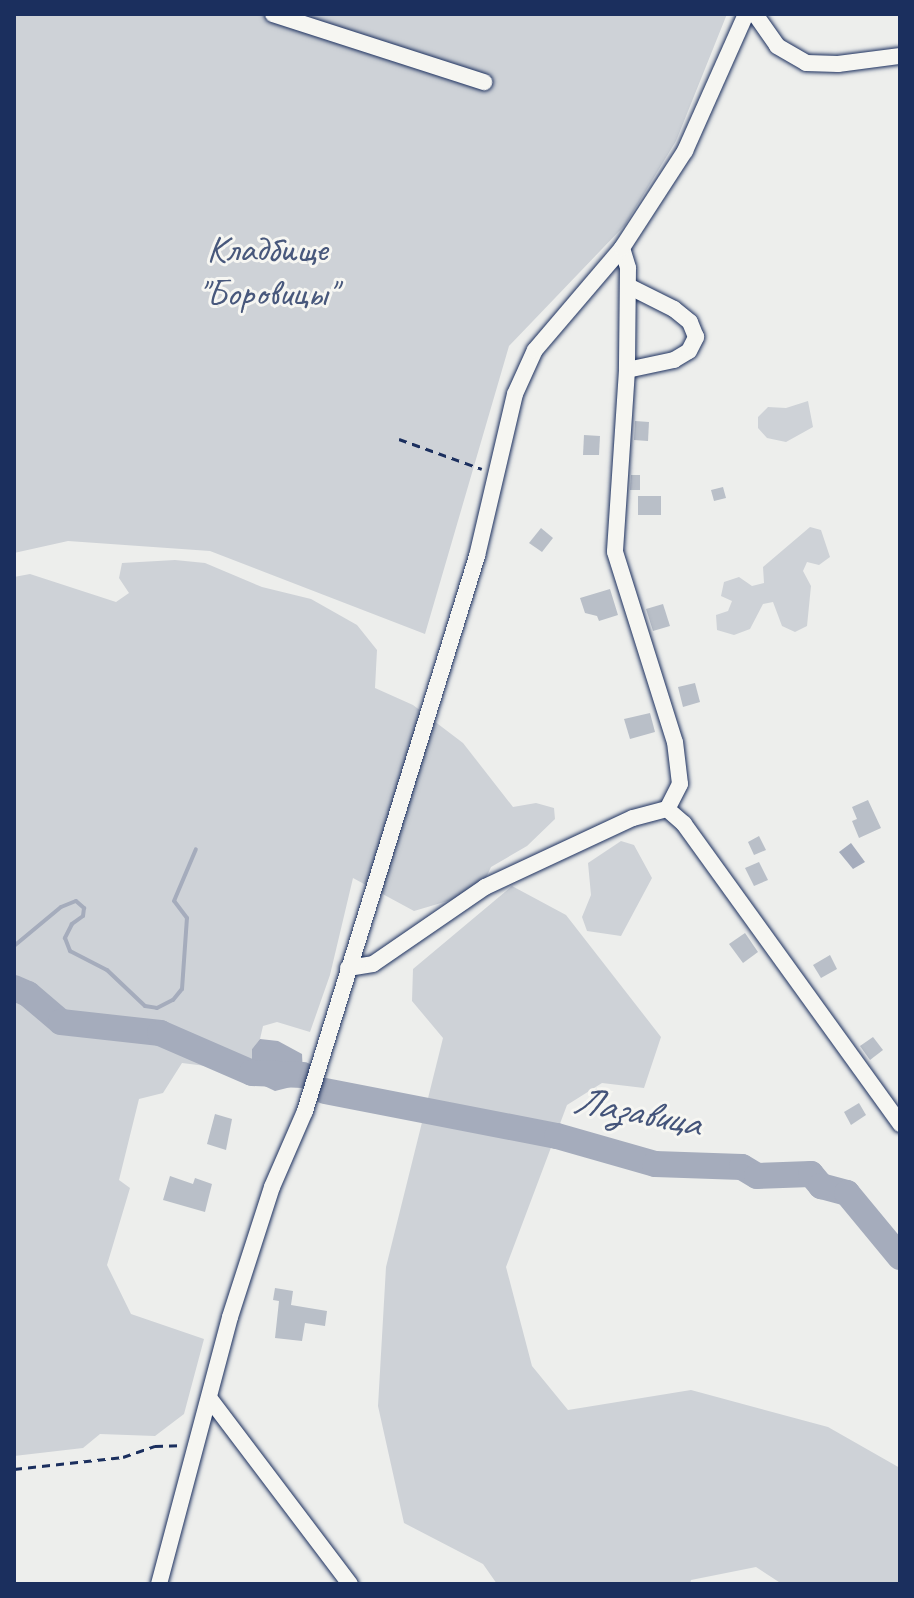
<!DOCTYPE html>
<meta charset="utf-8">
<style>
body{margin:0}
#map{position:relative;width:914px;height:1598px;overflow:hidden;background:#edeeec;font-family:Caveat,sans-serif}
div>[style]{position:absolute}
.green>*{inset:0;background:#ced2d7}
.water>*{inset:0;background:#a5acbc}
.stream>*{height:4px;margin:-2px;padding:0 2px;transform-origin:2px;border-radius:2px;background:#a5acbc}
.river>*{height:26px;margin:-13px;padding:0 13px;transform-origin:13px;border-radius:13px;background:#a5acbc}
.building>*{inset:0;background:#b9bfc8}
.path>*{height:3px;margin-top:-1.5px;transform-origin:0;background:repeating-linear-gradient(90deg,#1b2f5e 0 8px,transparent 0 14px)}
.roads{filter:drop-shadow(0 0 2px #1b2f5e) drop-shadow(0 0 2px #1b2f5e)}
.minor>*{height:16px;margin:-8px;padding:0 8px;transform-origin:8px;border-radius:8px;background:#f6f6f2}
span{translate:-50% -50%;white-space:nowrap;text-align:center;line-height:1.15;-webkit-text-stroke:6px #f6f6f2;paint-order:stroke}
.park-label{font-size:38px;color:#48587c}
.water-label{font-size:40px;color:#44547a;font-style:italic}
.frame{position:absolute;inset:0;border:16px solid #1b2f5e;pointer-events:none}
</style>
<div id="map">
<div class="green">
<i style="clip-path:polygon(14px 14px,727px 14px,676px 141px,625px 225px,509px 346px,425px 634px,210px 551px,68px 541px,14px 553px)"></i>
<i style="clip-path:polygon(808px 401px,813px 427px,786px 442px,767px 438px,758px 428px,758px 417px,768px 407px,786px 408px)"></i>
<i style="clip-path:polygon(810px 527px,821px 530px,830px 557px,819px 565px,807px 562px,803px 571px,811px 586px,807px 626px,795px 632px,782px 626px,773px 602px,763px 604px,750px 629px,734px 635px,717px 630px,716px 615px,728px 611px,732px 601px,721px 596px,724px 582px,739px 577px,752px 586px,764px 583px,763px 567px)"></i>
<i style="clip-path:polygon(175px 560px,205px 563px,262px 587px,311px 599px,357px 625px,377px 650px,375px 688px,413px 705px,463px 743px,513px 807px,536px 803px,554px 808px,555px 819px,527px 846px,491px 867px,485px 880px,458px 898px,414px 911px,353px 878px,330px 975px,310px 1032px,277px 1022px,263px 1026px,260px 1039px,252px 1049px,252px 1073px,258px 1083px,214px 1067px,182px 1063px,163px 1093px,139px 1099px,119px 1180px,130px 1188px,107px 1265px,131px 1314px,204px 1339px,184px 1414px,155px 1436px,100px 1434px,83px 1448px,14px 1456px,14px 999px,20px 1002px,28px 994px,14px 986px,14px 577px,30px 574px,116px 602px,129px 593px,119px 578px,122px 563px)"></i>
<i style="clip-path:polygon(621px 841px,634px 845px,652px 878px,621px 936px,587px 931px,582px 917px,591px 895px,588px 863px)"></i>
<i style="clip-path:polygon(512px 886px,566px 915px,661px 1037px,644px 1088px,602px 1083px,567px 1105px,506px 1267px,532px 1366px,568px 1410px,691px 1390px,828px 1427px,900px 1468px,900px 1584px,782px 1584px,756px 1567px,691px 1580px,690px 1584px,497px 1584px,483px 1564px,404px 1523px,378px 1406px,386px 1267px,443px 1038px,412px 1001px,413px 969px)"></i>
</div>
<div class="water">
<i style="clip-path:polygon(851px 843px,865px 862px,853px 869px,839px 852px)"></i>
<i style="clip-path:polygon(260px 1039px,278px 1041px,302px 1054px,303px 1075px,295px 1086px,275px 1091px,258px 1083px,252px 1073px,252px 1049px)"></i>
</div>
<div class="stream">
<i style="left:14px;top:946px;width:61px;rotate:-39.7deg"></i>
<i style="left:61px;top:907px;width:16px;rotate:-22deg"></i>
<i style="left:76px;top:901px;width:11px;rotate:41deg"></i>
<i style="left:84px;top:908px;width:8px;rotate:97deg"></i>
<i style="left:83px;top:916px;width:14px;rotate:144deg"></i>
<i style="left:72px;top:924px;width:16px;rotate:117deg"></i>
<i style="left:65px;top:938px;width:14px;rotate:69deg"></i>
<i style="left:70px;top:951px;width:42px;rotate:27.2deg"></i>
<i style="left:107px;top:970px;width:52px;rotate:43.5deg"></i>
<i style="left:145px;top:1006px;width:12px;rotate:9deg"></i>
<i style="left:157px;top:1008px;width:18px;rotate:-27deg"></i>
<i style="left:173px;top:1000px;width:14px;rotate:-51deg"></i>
<i style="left:182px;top:989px;width:71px;rotate:-86deg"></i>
<i style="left:187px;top:918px;width:21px;rotate:-127deg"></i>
<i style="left:174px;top:901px;width:56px;rotate:-67.1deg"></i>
</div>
<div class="river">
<i style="left:14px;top:988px;width:15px;rotate:23deg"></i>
<i style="left:28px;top:994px;width:43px;rotate:40.3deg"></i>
<i style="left:61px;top:1022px;width:100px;rotate:6.3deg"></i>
<i style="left:160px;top:1033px;width:100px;rotate:23.5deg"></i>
<i style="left:252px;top:1073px;width:51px;rotate:2.2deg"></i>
<i style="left:325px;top:1091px;width:236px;rotate:11deg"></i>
<i style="left:557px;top:1136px;width:102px;rotate:15.9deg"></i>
<i style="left:655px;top:1164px;width:87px;rotate:2deg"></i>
<i style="left:742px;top:1167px;width:17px;rotate:31deg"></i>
<i style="left:757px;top:1176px;width:54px;rotate:-2.1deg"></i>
<i style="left:811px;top:1174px;width:16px;rotate:50deg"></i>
<i style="left:821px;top:1186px;width:27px;rotate:15deg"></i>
<i style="left:847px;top:1193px;width:83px;rotate:50.4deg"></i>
</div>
<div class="building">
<i style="clip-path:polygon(635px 421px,649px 422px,648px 441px,634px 440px)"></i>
<i style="clip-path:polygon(584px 435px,600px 436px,599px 455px,583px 455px)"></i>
<i style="clip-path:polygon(631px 475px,640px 475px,640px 490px,630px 490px)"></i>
<i style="clip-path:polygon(723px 487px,726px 498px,714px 501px,711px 490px)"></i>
<i style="clip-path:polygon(638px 496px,661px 496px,661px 515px,638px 515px)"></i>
<i style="clip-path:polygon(541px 528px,553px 538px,542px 552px,529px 543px)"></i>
<i style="clip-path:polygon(610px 589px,618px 615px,599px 621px,597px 616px,585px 613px,580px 598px)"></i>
<i style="clip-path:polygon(663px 604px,670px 626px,653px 631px,646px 609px)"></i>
<i style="clip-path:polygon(695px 683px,700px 702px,683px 707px,678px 687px)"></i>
<i style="clip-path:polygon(650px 713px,655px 732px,630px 739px,624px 719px)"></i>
<i style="clip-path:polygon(868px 800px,881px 828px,859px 838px,852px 821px,857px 819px,852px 807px)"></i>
<i style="clip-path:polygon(759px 836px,766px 850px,754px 855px,748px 842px)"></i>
<i style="clip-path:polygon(759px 862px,768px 880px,754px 886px,745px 868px)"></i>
<i style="clip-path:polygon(745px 933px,758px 952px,743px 963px,729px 944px)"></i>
<i style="clip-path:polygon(830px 955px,837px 969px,821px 978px,813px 965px)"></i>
<i style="clip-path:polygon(873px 1037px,883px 1050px,870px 1060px,860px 1046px)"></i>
<i style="clip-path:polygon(859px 1103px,866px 1115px,851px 1125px,844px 1112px)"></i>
<i style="clip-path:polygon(215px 1114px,232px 1119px,226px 1150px,207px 1144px)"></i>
<i style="clip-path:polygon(170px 1176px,193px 1184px,195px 1178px,212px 1184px,205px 1212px,163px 1200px)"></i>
<i style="clip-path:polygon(275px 1288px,293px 1291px,291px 1305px,327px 1311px,325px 1326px,305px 1323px,302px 1341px,275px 1338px,279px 1301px,273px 1300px)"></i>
</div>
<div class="path">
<i style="left:399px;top:439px;width:88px;rotate:19.9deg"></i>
<i style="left:14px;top:1469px;width:110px;rotate:-6.3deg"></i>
<i style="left:123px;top:1457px;width:34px;rotate:-19deg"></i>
<i style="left:155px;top:1446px;width:25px;rotate:-2deg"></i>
</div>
<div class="roads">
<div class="minor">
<i style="left:273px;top:14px;width:222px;rotate:17.9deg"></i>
<i style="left:755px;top:14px;width:39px;rotate:55deg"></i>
<i style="left:777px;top:46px;width:34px;rotate:30deg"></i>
<i style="left:806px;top:63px;width:32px;rotate:2deg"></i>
<i style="left:838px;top:64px;width:63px;rotate:-7.4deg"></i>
<i style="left:622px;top:248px;width:21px;rotate:73deg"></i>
<i style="left:628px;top:268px;width:102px;rotate:90.6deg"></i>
<i style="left:627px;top:370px;width:182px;rotate:93.8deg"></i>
<i style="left:615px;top:552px;width:199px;rotate:72.5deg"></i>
<i style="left:675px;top:742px;width:42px;rotate:83.2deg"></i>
<i style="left:680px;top:784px;width:28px;rotate:117deg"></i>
<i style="left:667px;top:809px;width:23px;rotate:41deg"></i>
<i style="left:684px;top:824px;width:370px;rotate:54.2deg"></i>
<i style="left:627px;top:370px;width:48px;rotate:-12deg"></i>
<i style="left:674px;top:360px;width:17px;rotate:-31deg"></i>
<i style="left:689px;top:351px;width:16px;rotate:-63deg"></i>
<i style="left:696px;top:337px;width:16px;rotate:-112deg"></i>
<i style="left:690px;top:322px;width:21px;rotate:-141deg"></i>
<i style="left:674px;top:309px;width:51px;rotate:-153.4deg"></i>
<i style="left:348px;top:968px;width:25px;rotate:-9deg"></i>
<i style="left:373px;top:964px;width:136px;rotate:-34.5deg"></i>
<i style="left:485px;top:887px;width:163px;rotate:-25deg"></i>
<i style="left:633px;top:818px;width:35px;rotate:-15deg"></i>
<i style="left:210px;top:1399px;width:232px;rotate:52.9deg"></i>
<i style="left:159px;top:1584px;width:276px;rotate:-75.1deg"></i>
<i style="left:230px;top:1317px;width:137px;rotate:-72.1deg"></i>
<i style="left:272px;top:1187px;width:83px;rotate:-66.5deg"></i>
<i style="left:305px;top:1111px;width:581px;rotate:-72.78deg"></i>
<i style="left:477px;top:556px;width:166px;rotate:-76.8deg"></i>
<i style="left:515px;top:394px;width:48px;rotate:-65.6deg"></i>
<i style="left:535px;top:350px;width:134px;rotate:-49.5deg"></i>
<i style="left:622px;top:248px;width:116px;rotate:-57deg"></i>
<i style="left:685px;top:151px;width:150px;rotate:-66deg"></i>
</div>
</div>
<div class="park-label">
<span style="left:267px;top:271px">Кладбище<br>"Боровицы"</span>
</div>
<div class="water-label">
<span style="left:637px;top:1111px;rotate:11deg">Лазавица</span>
</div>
<div class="frame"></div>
</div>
